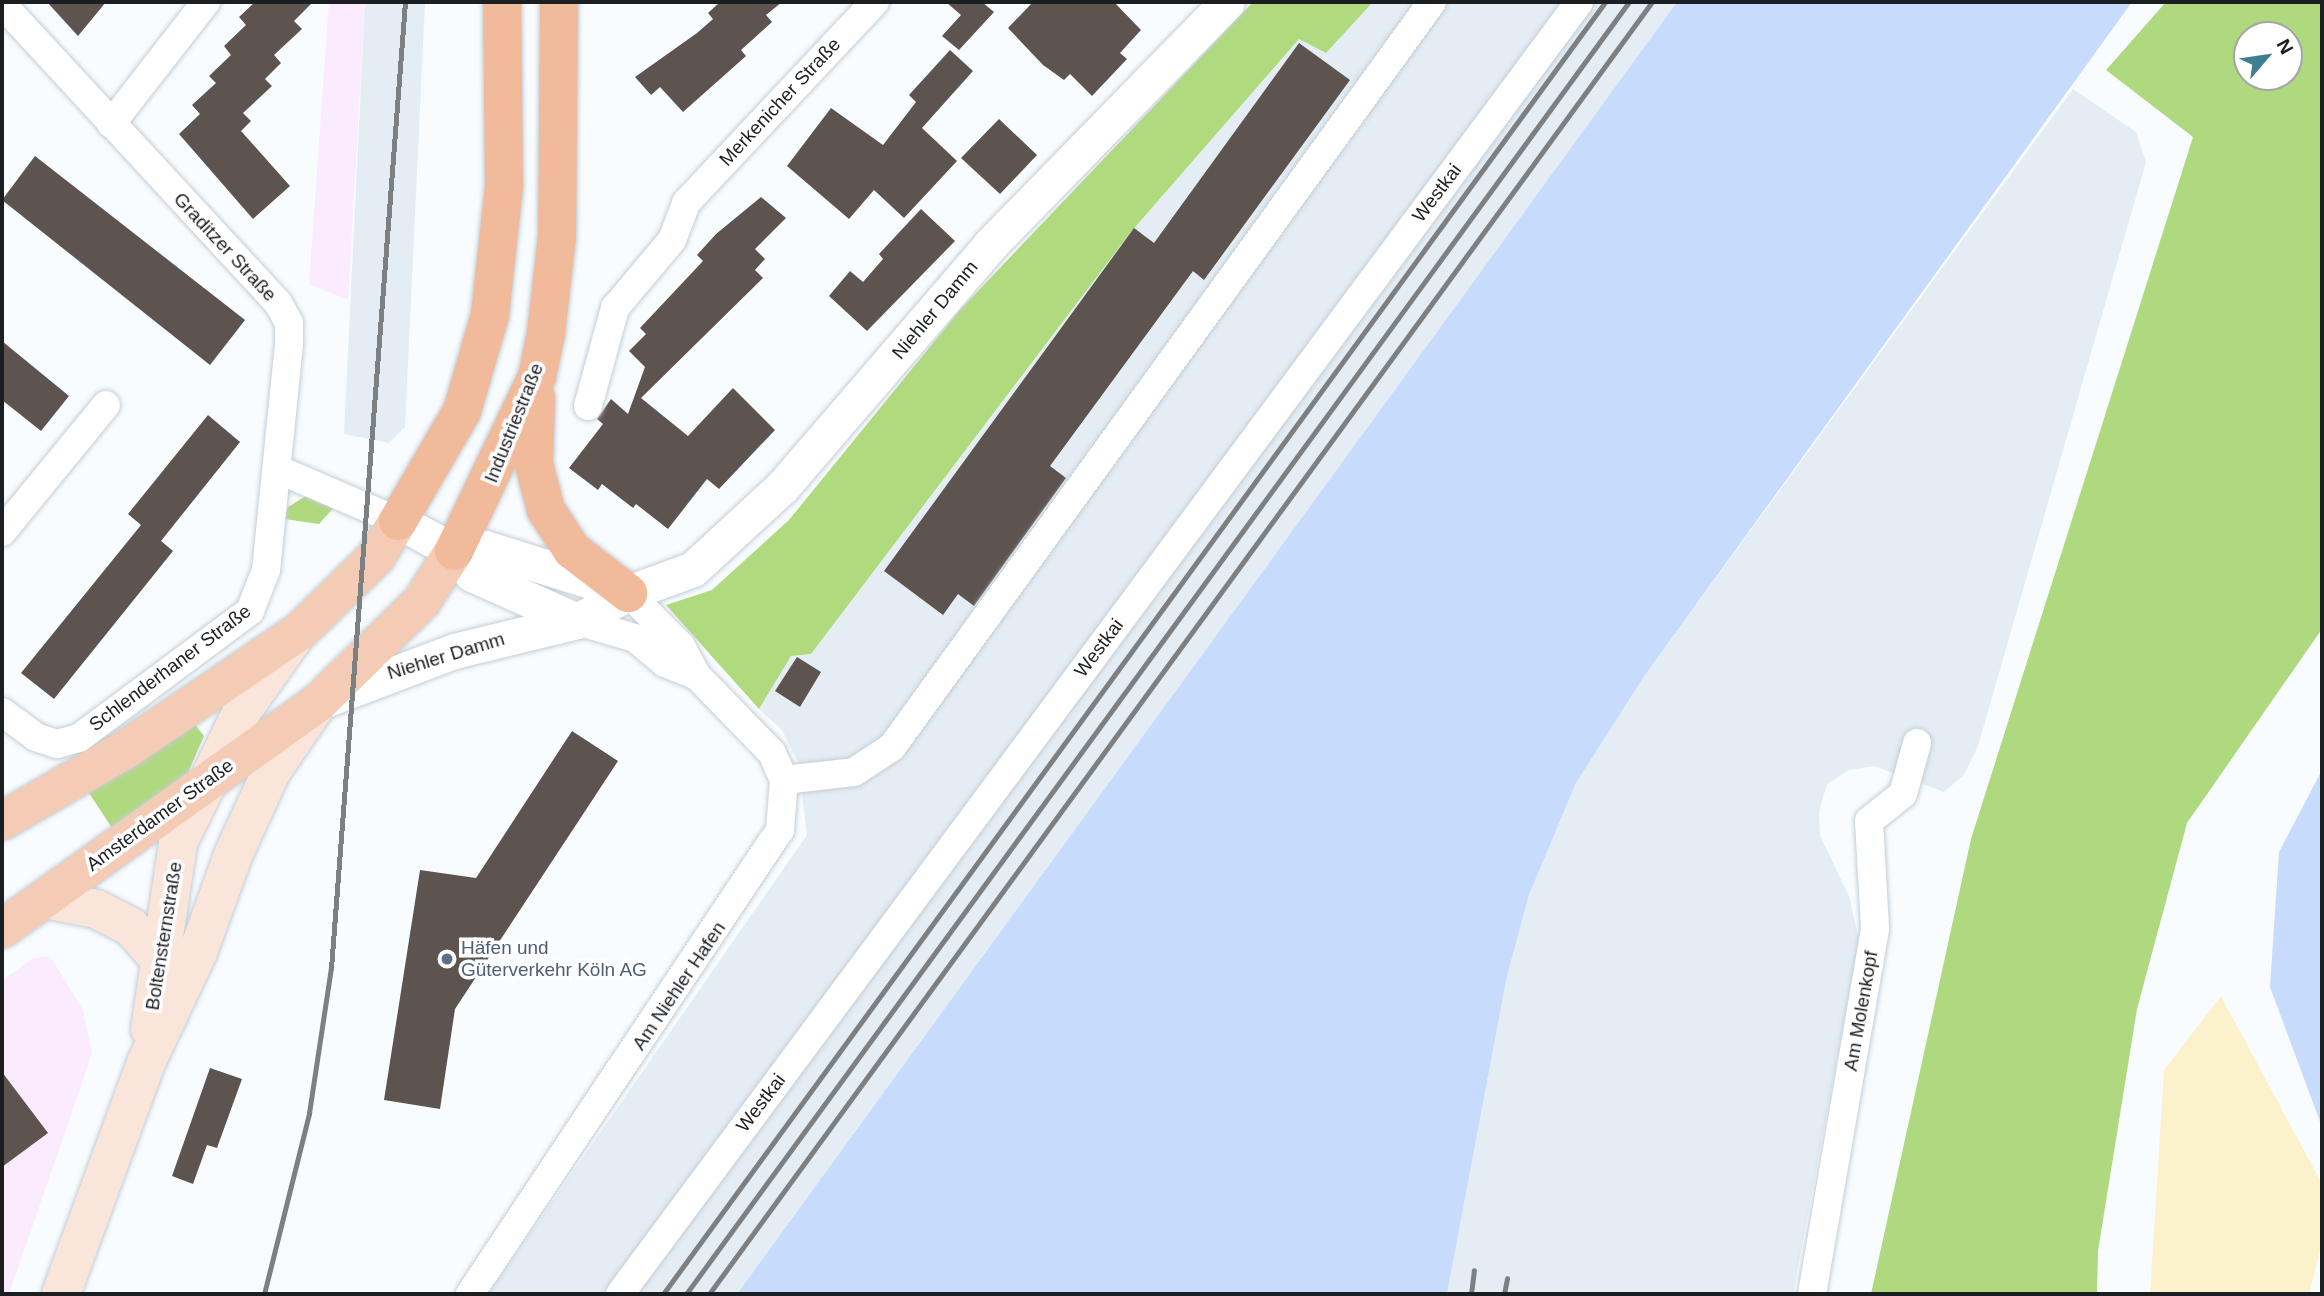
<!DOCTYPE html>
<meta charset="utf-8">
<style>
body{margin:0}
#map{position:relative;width:2324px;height:1296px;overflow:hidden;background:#f8fcff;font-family:Arial,sans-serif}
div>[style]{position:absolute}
.commercial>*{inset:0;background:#faebfe}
.built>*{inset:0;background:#e4edf4}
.green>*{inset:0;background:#afd97e}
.forest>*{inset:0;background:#afda7d}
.sand>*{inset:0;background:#fbf2cc}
.water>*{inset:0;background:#c7dbfd}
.building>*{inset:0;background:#5d544f}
.roads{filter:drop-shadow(0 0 2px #c4ced5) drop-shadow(0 0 2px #c4ced5)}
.minor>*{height:28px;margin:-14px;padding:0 14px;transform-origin:14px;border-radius:14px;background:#fff}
.tertiary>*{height:35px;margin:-17.5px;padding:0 17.5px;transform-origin:17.5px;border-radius:17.5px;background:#fff}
.secondary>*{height:38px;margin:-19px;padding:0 19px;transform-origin:19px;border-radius:19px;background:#fae5da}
.primary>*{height:38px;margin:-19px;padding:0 19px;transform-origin:19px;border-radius:19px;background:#f4cbb4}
.trunk>*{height:38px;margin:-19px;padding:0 19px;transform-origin:19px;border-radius:19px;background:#f0ba9b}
.rail>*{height:5px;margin:-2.5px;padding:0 2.5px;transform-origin:2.5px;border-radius:2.5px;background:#7d8083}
.dots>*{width:19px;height:19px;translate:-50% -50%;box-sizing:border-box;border:4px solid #fff;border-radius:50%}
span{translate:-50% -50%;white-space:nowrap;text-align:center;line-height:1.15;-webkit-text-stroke:7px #fff;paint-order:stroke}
.street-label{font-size:19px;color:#1c1f22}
.service-label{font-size:19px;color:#4e5e75}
.left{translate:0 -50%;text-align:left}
.frame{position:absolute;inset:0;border:4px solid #1c1f22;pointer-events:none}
.north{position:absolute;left:2233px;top:21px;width:70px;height:70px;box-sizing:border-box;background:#fff;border:2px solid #a4a5a7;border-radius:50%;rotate:61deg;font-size:19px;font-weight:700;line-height:28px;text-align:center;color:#1c1f22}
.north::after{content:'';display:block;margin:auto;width:24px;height:32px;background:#3e7f92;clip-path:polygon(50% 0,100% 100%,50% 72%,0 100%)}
</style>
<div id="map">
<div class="commercial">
<i style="clip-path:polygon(329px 2px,365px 2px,348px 300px,309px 284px)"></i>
<i style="clip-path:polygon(50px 956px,83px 1010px,92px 1054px,9px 1294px,2px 1294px,2px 981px,33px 958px)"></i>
</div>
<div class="built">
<i style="clip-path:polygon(365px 2px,425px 2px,405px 427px,389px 443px,344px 434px)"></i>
<i style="clip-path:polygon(1373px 2px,1677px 2px,737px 1294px,488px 1294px,807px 835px,798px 762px,782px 730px,759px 709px,791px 656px,811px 654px,1130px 233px,1299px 39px,1326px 52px)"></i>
<i style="clip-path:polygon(2073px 89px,2136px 132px,2146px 162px,1978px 746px,1964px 775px,1944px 792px,1874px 766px,1849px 770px,1827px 784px,1819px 812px,1820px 836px,1849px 896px,1859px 940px,1793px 1294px,1447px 1294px,1507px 976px,1529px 895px,1576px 783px,1645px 675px)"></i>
</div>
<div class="green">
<i style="clip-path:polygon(evenodd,2166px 2px,2322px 2px,2322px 629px,2187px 823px,2137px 1009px,2098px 1251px,2097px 1294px,1871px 1294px,1971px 839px,2193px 137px,2106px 70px,2166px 2px,2247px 35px,2289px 35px,2289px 77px,2247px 77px,2247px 35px)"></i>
<i style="clip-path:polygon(309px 494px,338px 503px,319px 524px,284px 519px,288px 507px)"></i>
<i style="clip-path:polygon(192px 721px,204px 736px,187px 775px,112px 828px,87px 790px)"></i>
</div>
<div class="forest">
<i style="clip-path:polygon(1253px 2px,1373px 2px,1326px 53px,1299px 39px,1130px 233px,811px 654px,791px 656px,759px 709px,666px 605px,712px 590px,789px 520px,959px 311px)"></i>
</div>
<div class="sand">
<i style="clip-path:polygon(2221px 996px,2322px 1184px,2322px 1244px,2309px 1294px,2150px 1294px,2164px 1070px)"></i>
</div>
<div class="water">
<i style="clip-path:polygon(1677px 2px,2132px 2px,1645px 675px,1576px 783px,1529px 895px,1507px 976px,1447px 1294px,737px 1294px)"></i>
<i style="clip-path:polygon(2322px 770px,2322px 1127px,2270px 987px,2279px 852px)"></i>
</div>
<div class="building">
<i style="clip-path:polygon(47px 2px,106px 2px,78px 36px)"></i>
<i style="clip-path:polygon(255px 2px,313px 2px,294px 21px,302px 29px,274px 55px,281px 63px,265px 79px,272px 86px,243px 113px,251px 121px,241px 131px,290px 186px,253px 219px,179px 134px,200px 114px,192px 105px,216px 83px,209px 76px,231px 55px,224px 46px,246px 25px,239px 17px)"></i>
<i style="clip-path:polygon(720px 2px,782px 2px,766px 15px,772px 22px,741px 50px,746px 56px,683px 112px,660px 87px,651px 95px,635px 77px,697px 33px,713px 19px,708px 13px)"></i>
<i style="clip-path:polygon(946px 2px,982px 2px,994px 12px,959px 50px,942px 36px,961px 15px)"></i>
<i style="clip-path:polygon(1033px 2px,1114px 2px,1141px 30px,1120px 53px,1127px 59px,1092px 96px,1070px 74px,1064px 80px,1043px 65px,1008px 28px)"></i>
<i style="clip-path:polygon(1299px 43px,1350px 80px,1204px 280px,1193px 271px,1050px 466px,1066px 478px,974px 606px,958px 594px,943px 615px,884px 571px,1134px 228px,1154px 243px)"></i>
<i style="clip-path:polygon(950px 50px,973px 71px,922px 128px,957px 161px,904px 218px,874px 190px,849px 219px,787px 166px,831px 108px,883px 145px,916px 102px,909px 95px)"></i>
<i style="clip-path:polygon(999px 119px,1037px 155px,1000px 194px,961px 158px)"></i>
<i style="clip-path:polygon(35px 156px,245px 320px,210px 365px,2px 200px)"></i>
<i style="clip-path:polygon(761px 197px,786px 218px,755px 249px,765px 259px,755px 270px,763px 278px,641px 398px,688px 436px,733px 388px,775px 430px,719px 489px,707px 479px,668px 529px,636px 504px,633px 508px,602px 484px,598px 490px,569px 468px,603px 424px,597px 419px,611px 399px,628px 414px,645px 367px,629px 351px,646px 334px,640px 328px,703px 261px,697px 255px,716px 234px)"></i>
<i style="clip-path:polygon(921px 209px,955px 241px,867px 331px,829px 296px,850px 271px,863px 282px,883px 259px,879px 254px)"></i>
<i style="clip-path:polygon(2px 341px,69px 396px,41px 431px,2px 400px)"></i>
<i style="clip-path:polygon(208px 415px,240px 442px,161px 541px,173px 551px,54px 699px,21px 673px,141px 525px,128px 514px)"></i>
<i style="clip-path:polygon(797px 657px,821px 672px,800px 707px,775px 691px)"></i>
<i style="clip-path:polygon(572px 731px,618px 761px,455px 1009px,440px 1109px,384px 1100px,420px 870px,476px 878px)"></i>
<i style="clip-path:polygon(210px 1068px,242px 1079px,217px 1148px,207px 1145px,193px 1184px,172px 1176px)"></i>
<i style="clip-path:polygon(2px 1072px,48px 1133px,2px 1167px)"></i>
</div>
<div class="roads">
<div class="minor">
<i style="left:2px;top:4px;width:407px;rotate:47.3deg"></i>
<i style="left:278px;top:303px;width:23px;rotate:61deg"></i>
<i style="left:289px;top:323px;width:21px;rotate:90deg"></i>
<i style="left:289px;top:344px;width:227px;rotate:95.8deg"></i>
<i style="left:266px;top:570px;width:44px;rotate:111.3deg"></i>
<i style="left:250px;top:611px;width:213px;rotate:143.4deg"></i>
<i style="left:79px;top:738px;width:23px;rotate:165deg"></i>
<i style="left:57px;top:744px;width:22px;rotate:-162deg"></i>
<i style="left:36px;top:737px;width:42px;rotate:-143.7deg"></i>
<i style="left:111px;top:124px;width:155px;rotate:-52.1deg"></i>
<i style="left:588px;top:406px;width:102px;rotate:-74.6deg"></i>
<i style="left:615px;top:308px;width:89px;rotate:-50deg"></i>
<i style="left:672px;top:240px;width:40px;rotate:-69deg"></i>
<i style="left:686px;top:203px;width:276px;rotate:-46.8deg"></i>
<i style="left:277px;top:469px;width:132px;rotate:23.3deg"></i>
<i style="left:2px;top:532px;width:164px;rotate:-50.7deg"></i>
<i style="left:577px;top:621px;width:60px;rotate:16.3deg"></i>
<i style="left:635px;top:638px;width:39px;rotate:40deg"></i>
<i style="left:665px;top:663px;width:35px;rotate:22deg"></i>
<i style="left:784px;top:780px;width:70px;rotate:-6.5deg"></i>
<i style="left:854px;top:772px;width:45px;rotate:-33.3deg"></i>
<i style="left:892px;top:747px;width:920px;rotate:-54.06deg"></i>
<i style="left:470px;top:1294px;width:558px;rotate:-56.25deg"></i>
<i style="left:780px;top:830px;width:50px;rotate:-85.4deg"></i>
<i style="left:784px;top:780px;width:30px;rotate:-114deg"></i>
<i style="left:772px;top:753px;width:107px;rotate:-134.2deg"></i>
<i style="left:697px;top:676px;width:34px;rotate:-118deg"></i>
<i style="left:681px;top:646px;width:75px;rotate:-135deg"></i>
<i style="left:620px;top:1294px;width:1609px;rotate:-53.41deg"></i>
<i style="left:1812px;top:1294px;width:371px;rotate:-80.2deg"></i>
<i style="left:1875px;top:928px;width:107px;rotate:-93.2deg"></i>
<i style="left:1869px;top:821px;width:43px;rotate:-38.5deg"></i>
<i style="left:1903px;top:794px;width:53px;rotate:-74.6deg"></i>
</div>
<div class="tertiary">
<i style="left:398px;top:521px;width:64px;rotate:28.2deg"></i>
<i style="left:454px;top:551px;width:29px;rotate:52deg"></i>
<i style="left:472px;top:574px;width:115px;rotate:24.1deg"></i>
<i style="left:454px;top:551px;width:31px;rotate:-6deg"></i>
<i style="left:485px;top:548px;width:144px;rotate:17.4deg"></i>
<i style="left:325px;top:700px;width:138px;rotate:-20.8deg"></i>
<i style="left:454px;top:651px;width:127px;rotate:-13.7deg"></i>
<i style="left:577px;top:621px;width:58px;rotate:-28.8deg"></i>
<i style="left:628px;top:593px;width:69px;rotate:-20.3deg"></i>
<i style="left:693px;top:569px;width:122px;rotate:-42.7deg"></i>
<i style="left:783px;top:486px;width:318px;rotate:-49.3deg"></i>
<i style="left:990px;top:245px;width:339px;rotate:-45.7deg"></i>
</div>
<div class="secondary">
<i style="left:45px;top:899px;width:52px;rotate:11.1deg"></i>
<i style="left:96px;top:909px;width:39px;rotate:27deg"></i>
<i style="left:131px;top:927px;width:43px;rotate:48.8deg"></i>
<i style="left:150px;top:1029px;width:188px;rotate:-81.4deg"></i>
<i style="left:178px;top:843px;width:147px;rotate:-64.1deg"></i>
<i style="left:242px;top:711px;width:92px;rotate:-54.8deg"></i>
<i style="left:61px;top:1294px;width:246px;rotate:-69.8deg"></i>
<i style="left:146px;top:1063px;width:123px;rotate:-64.9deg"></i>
<i style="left:198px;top:952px;width:105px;rotate:-70deg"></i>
<i style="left:234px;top:853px;width:89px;rotate:-65.4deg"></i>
<i style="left:271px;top:772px;width:80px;rotate:-55.7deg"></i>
</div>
<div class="primary">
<i style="left:2px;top:821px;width:146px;rotate:-30.1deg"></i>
<i style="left:128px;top:748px;width:207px;rotate:-34.2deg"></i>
<i style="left:299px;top:632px;width:107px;rotate:-44.2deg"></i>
<i style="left:376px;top:557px;width:42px;rotate:-58.6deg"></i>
<i style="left:2px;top:929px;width:390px;rotate:-35.6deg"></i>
<i style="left:319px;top:702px;width:144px;rotate:-44.4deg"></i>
<i style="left:422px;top:601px;width:59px;rotate:-57.4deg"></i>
</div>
<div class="trunk">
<i style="left:536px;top:398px;width:66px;rotate:91.7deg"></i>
<i style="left:534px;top:464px;width:48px;rotate:75.4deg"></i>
<i style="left:546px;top:510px;width:48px;rotate:57deg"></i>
<i style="left:572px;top:550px;width:71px;rotate:37.5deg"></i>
<i style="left:398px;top:521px;width:127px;rotate:-59.8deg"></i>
<i style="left:462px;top:411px;width:100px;rotate:-73.7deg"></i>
<i style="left:490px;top:315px;width:130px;rotate:-83.8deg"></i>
<i style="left:504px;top:186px;width:184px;rotate:-90.6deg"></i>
<i style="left:454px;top:551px;width:193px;rotate:-64.5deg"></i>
<i style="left:537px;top:377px;width:45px;rotate:-78.4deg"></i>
<i style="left:546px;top:333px;width:97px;rotate:-83.5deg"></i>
<i style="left:557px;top:237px;width:235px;rotate:-89.5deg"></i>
</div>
</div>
<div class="rail">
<i style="left:264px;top:1294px;width:187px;rotate:-76deg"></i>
<i style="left:309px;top:1113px;width:147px;rotate:-81.4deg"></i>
<i style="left:331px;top:968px;width:969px;rotate:-85.62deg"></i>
<i style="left:663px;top:1294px;width:1599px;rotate:-53.9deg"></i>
<i style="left:686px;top:1294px;width:1600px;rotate:-53.88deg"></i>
<i style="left:709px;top:1294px;width:1600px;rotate:-53.88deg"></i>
<i style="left:1471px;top:1294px;width:24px;rotate:-83deg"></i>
<i style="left:1504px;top:1294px;width:16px;rotate:-79deg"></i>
</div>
<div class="dots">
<i style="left:447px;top:959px;background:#5c6f8a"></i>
</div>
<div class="street-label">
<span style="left:780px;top:102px;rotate:-47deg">Merkenicher Straße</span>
<span style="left:1437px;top:193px;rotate:-53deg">Westkai</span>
<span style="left:225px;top:247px;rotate:47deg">Graditzer Straße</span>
<span style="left:935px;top:310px;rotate:-50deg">Niehler Damm</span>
<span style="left:514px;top:423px;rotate:-68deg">Industriestraße</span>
<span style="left:1099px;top:648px;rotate:-53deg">Westkai</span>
<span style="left:446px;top:656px;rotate:-17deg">Niehler Damm</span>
<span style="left:170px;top:668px;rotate:-37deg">Schlenderhaner Straße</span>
<span style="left:160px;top:815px;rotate:-36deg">Amsterdamer Straße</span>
<span style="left:164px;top:936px;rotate:-81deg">Boltensternstraße</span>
<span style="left:679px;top:986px;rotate:-56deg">Am Niehler Hafen</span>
<span style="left:1861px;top:1011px;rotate:-80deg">Am Molenkopf</span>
<span style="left:761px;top:1103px;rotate:-53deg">Westkai</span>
</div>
<div class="service-label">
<span class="left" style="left:461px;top:959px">Häfen und<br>Güterverkehr Köln AG</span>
</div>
<div class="frame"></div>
<div class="north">N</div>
</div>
